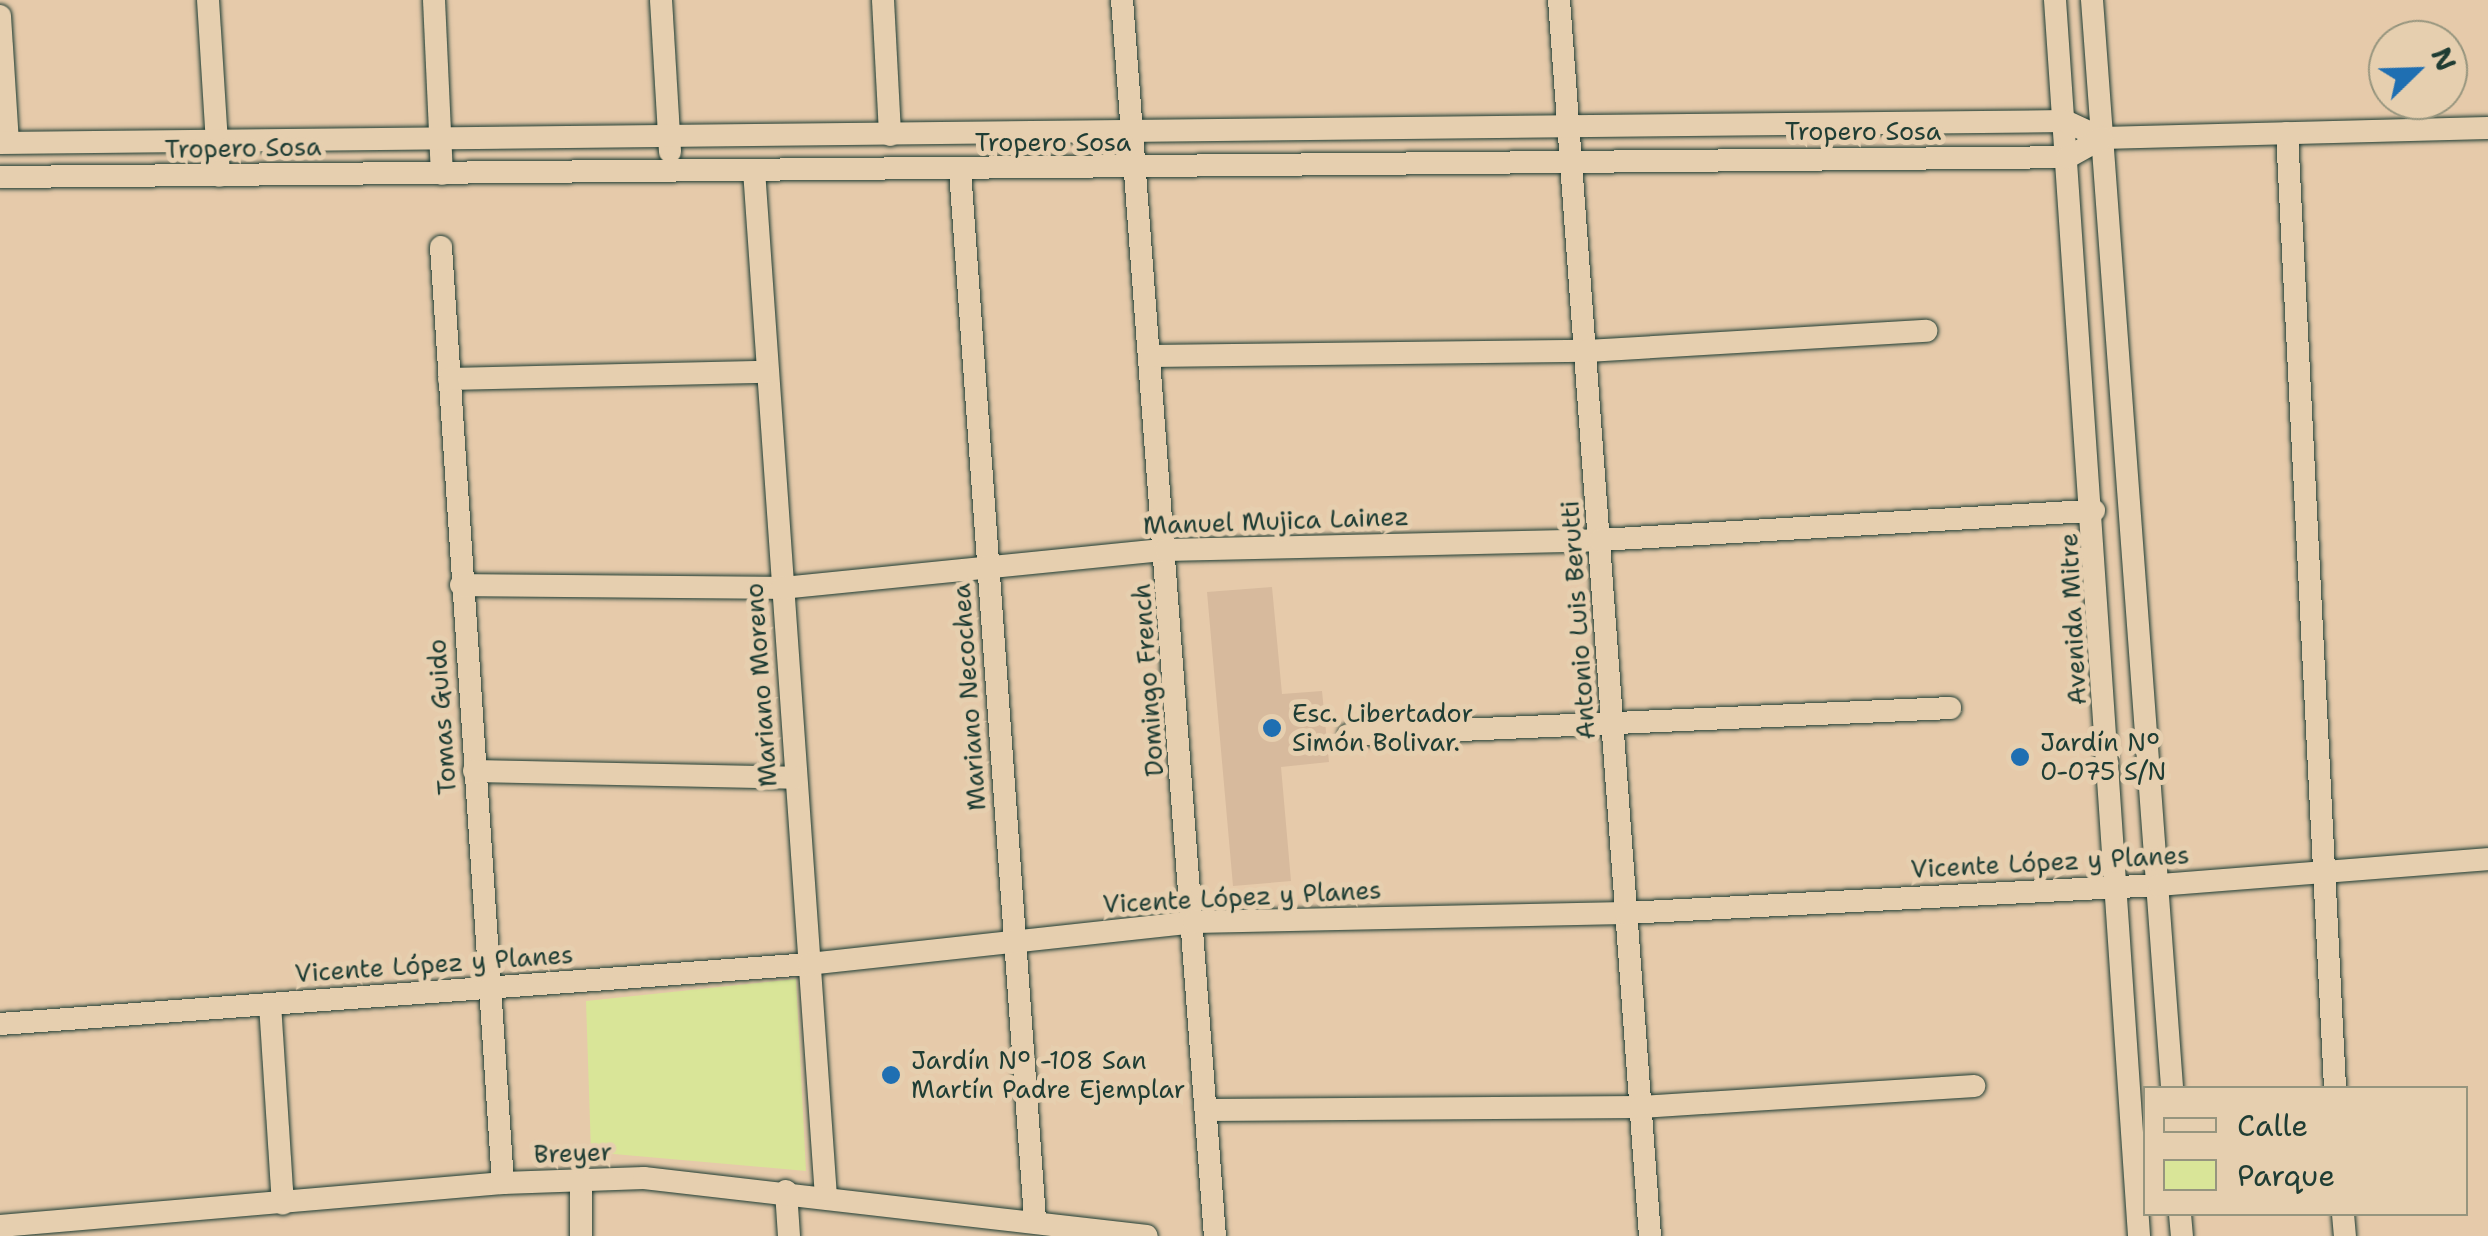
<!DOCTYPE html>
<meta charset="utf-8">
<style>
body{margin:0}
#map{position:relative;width:2488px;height:1236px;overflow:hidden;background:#e6caaa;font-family:"Shantell Sans",sans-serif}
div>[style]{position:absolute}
.built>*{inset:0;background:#d7ba9d}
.green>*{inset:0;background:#d9e598}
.roads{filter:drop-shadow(0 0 2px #1f3d34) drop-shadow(0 0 2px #1f3d34)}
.minor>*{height:22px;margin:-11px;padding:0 11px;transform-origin:11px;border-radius:11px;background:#e6cfaf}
.dots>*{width:28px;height:28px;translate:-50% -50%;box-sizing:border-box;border:5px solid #e6cfaf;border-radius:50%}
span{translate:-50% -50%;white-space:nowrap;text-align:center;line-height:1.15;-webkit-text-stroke:10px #e6cfaf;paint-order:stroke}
.street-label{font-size:25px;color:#1f3d34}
.poi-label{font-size:25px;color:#1f3d34}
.left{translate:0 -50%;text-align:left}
.legend{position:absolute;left:2143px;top:1086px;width:325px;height:130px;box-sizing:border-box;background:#e6cfaf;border:2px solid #96957e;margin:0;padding:12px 18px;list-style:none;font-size:30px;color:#1f3d34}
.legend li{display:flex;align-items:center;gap:20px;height:50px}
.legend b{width:50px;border:2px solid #96957e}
.north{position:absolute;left:2368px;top:20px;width:100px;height:100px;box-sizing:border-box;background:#e6cfaf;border:2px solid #96957e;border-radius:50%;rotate:67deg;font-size:28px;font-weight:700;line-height:40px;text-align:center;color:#1f3d34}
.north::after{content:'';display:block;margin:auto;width:35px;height:45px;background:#1f6fb2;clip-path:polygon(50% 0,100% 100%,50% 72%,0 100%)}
</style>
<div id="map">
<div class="built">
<i style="clip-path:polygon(1272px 587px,1282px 694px,1322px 691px,1329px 762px,1281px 767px,1291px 881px,1233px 886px,1207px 592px)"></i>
</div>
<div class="green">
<i style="clip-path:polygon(796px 979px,806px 1171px,591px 1152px,586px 1001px)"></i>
</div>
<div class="roads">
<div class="minor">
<i style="left:208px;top:0;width:176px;rotate:86.4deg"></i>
<i style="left:434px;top:0;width:174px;rotate:87.4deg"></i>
<i style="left:661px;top:0;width:152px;rotate:86.6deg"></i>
<i style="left:883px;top:0;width:135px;rotate:87deg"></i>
<i style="left:1122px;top:0;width:1239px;rotate:85.7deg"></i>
<i style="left:1559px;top:0;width:1239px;rotate:85.79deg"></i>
<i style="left:2055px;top:0;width:1239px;rotate:86.11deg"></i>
<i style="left:2092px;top:0;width:1091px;rotate:85.79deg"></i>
<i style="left:0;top:16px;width:126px;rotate:86.4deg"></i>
<i style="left:2287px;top:133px;width:956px;rotate:87.12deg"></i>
<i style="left:0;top:143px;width:2065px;rotate:-0.61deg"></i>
<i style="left:2065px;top:121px;width:41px;rotate:24.7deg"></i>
<i style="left:2102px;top:138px;width:386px;rotate:-1.5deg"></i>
<i style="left:754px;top:170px;width:1029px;rotate:85.99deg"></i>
<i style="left:960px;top:170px;width:1053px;rotate:85.91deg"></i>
<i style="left:0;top:177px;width:2068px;rotate:-0.55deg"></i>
<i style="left:2068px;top:157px;width:39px;rotate:-29deg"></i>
<i style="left:441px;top:247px;width:938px;rotate:86.21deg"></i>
<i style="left:1151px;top:356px;width:436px;rotate:-0.7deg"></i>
<i style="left:1587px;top:351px;width:340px;rotate:-3.4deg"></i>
<i style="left:449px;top:379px;width:317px;rotate:-1.3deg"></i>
<i style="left:461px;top:585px;width:321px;rotate:0.5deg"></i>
<i style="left:782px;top:588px;width:386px;rotate:-5.7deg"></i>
<i style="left:1166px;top:550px;width:434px;rotate:-1.3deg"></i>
<i style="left:1600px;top:540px;width:495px;rotate:-3.4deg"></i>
<i style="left:1349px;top:735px;width:602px;rotate:-2.57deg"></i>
<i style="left:474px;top:771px;width:321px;rotate:1.2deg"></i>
<i style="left:270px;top:1004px;width:200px;rotate:86.3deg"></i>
<i style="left:0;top:1024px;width:811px;rotate:-4.24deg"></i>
<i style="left:809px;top:964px;width:387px;rotate:-6.2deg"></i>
<i style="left:1194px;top:922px;width:432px;rotate:-1.2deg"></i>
<i style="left:1626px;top:913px;width:534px;rotate:-3.01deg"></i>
<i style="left:2159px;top:885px;width:330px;rotate:-4.5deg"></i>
<i style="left:1207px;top:1110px;width:434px;rotate:-0.4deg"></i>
<i style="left:1641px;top:1107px;width:334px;rotate:-3.6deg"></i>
<i style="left:581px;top:1179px;width:57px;rotate:90deg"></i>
<i style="left:786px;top:1191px;width:45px;rotate:86.2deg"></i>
<i style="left:2180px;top:1214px;width:22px;rotate:85deg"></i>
<i style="left:2343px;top:1214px;width:22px;rotate:85deg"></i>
<i style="left:0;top:1226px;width:505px;rotate:-4.89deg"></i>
<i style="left:503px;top:1183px;width:141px;rotate:-2deg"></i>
<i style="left:644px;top:1178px;width:506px;rotate:6.58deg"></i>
</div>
</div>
<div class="dots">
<i style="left:1272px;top:728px;background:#1f6fb2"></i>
<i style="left:2020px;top:757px;background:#1f6fb2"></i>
<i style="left:891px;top:1075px;background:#1f6fb2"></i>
</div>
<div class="street-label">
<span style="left:1863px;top:131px">Tropero Sosa</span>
<span style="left:1053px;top:142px">Tropero Sosa</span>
<span style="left:243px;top:148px;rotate:-1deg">Tropero Sosa</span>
<span style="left:1276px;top:521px;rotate:-2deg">Manuel Mujica Lainez</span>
<span style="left:2073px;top:619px;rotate:-93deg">Avenida Mitre</span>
<span style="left:1578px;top:620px;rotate:-94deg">Antonio Luis Berutti</span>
<span style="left:1148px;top:680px;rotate:-94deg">Domingo French</span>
<span style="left:761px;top:685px;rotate:-94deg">Mariano Moreno</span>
<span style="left:969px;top:697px;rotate:-94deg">Mariano Necochea</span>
<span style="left:442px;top:717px;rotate:-94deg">Tomas Guido</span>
<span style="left:2050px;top:862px;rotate:-3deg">Vicente López y Planes</span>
<span style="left:1242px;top:897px;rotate:-3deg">Vicente López y Planes</span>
<span style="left:434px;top:964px;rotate:-4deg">Vicente López y Planes</span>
<span style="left:573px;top:1153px;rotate:-2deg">Breyer</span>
</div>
<div class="poi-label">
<span class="left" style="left:1292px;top:728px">Esc. Libertador<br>Simón Bolivar.</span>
<span class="left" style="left:2040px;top:757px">Jardín N°<br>0-075 S/N</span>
<span class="left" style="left:911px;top:1075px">Jardín N° -108 San<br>Martín Padre Ejemplar</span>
</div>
<ul class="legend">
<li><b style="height:12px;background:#e6cfaf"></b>Calle</li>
<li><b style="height:28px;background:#d9e598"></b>Parque</li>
</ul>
<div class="north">N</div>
</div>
